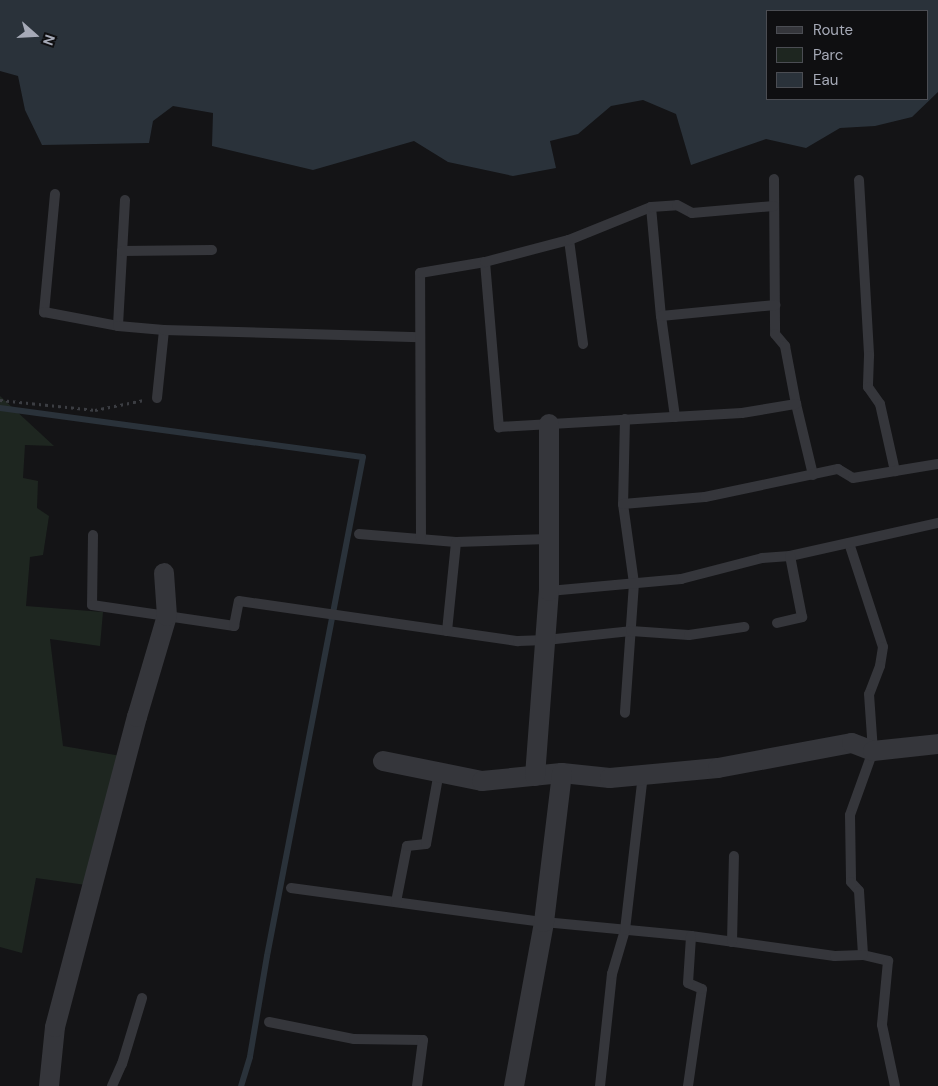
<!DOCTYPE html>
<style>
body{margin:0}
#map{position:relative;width:938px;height:1086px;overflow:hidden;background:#141416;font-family:"DM Sans",sans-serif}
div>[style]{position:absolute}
.green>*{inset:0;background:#1e2620}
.water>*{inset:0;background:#2a323a}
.stream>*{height:6px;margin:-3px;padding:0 3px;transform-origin:3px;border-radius:3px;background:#2a323a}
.path>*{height:3px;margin-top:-1.5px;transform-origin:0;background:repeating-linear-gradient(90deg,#3b3d42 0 2.5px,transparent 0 6.5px)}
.service>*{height:10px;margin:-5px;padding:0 5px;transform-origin:5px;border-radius:5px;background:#35363b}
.minor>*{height:20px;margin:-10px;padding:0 10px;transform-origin:10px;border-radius:10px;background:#35363b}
span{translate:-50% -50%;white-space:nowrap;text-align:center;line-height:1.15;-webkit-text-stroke:4.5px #0f0f11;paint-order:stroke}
.legend{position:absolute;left:766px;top:10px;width:162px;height:90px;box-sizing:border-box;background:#0f0f11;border:1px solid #4b4d53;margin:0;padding:6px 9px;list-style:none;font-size:15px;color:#a6aab7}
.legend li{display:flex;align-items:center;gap:10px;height:25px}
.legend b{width:25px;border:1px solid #4b4d53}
.north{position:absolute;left:10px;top:10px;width:50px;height:50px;-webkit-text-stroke:4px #0f0f11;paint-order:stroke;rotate:109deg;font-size:14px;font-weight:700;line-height:20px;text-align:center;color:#a6aab7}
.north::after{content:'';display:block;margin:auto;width:18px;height:22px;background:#a6aab7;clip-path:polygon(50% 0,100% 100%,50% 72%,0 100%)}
</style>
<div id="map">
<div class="green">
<i style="clip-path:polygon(0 396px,54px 446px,25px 445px,23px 478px,38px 481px,37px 508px,49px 516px,43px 555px,30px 557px,26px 606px,103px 612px,100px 646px,50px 639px,63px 746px,121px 756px,86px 885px,36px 878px,22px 953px,0 947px)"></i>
</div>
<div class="water">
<i style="clip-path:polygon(evenodd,0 0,938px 0,938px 92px,912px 117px,875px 126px,840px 128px,806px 148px,766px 139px,691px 165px,676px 114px,643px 100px,611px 106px,578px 134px,550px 141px,556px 168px,513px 176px,448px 162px,414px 141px,313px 170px,212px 146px,213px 113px,173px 106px,153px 121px,149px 143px,42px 145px,25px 110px,18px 76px,0 71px,0 0,767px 11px,927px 11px,927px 99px,767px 99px,767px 11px)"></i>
</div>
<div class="stream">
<i style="left:0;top:408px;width:366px;rotate:7.7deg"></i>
<i style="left:363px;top:457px;width:508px;rotate:100.89deg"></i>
<i style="left:267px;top:956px;width:102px;rotate:99.6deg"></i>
<i style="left:250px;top:1057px;width:30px;rotate:107deg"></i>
</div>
<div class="path">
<i style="left:0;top:400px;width:96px;rotate:6deg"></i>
<i style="left:95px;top:410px;width:50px;rotate:-11.5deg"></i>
</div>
<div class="service">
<i style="left:774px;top:179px;width:155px;rotate:89.6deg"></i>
<i style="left:775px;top:334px;width:16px;rotate:50deg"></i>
<i style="left:785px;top:346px;width:59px;rotate:79.3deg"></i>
<i style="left:796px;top:404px;width:73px;rotate:76.5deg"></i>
<i style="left:859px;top:180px;width:176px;rotate:86.7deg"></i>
<i style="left:869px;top:356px;width:31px;rotate:92deg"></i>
<i style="left:868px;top:387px;width:21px;rotate:55deg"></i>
<i style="left:880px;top:404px;width:69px;rotate:77.4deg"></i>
<i style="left:55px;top:194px;width:119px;rotate:95.3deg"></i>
<i style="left:44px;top:312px;width:75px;rotate:10.7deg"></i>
<i style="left:125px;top:200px;width:126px;rotate:93.2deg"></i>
<i style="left:118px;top:326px;width:46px;rotate:5deg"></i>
<i style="left:651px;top:207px;width:109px;rotate:84.8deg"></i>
<i style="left:661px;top:316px;width:102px;rotate:82.1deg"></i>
<i style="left:569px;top:240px;width:105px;rotate:82.3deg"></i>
<i style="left:122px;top:251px;width:90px;rotate:-0.6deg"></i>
<i style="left:485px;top:262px;width:166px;rotate:85.2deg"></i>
<i style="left:499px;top:427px;width:243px;rotate:-3.3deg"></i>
<i style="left:742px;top:413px;width:55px;rotate:-9.5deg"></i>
<i style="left:661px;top:316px;width:115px;rotate:-5.5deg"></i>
<i style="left:157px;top:398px;width:68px;rotate:-84.1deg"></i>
<i style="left:164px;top:330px;width:256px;rotate:1.6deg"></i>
<i style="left:625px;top:419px;width:85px;rotate:91.3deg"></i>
<i style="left:623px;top:504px;width:80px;rotate:82.1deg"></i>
<i style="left:634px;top:583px;width:130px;rotate:94deg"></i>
<i style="left:623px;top:504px;width:82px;rotate:-4.9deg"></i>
<i style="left:705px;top:497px;width:136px;rotate:-11.9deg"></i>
<i style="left:838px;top:469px;width:17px;rotate:31deg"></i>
<i style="left:853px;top:478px;width:86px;rotate:-9.4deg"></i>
<i style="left:359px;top:534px;width:97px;rotate:4.7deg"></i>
<i style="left:456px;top:542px;width:93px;rotate:-1.8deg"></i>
<i style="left:93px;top:535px;width:70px;rotate:90.8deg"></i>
<i style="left:92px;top:605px;width:144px;rotate:8.4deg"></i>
<i style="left:234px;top:626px;width:25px;rotate:-79deg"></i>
<i style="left:239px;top:601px;width:282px;rotate:8.2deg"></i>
<i style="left:518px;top:641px;width:28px;rotate:-2deg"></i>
<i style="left:546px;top:640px;width:85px;rotate:-6deg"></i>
<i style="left:631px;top:631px;width:58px;rotate:3.9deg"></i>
<i style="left:689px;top:635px;width:56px;rotate:-8.3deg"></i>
<i style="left:421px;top:539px;width:266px;rotate:-90.2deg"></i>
<i style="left:420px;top:273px;width:66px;rotate:-9.6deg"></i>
<i style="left:485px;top:262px;width:87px;rotate:-14.7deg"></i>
<i style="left:569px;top:240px;width:88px;rotate:-21.9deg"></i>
<i style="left:651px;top:207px;width:26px;rotate:-4deg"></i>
<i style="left:677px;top:205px;width:17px;rotate:28deg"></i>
<i style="left:692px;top:213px;width:82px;rotate:-4.9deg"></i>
<i style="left:849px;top:543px;width:109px;rotate:71.9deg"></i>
<i style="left:883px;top:647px;width:19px;rotate:99deg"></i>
<i style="left:880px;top:666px;width:30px;rotate:111deg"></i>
<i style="left:869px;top:694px;width:57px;rotate:86deg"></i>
<i style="left:873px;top:751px;width:68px;rotate:109.8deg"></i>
<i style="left:850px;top:815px;width:67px;rotate:89.1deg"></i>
<i style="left:851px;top:882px;width:12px;rotate:48deg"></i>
<i style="left:859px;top:891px;width:64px;rotate:86.4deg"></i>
<i style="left:863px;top:955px;width:26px;rotate:13deg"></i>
<i style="left:888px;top:961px;width:64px;rotate:95.4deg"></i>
<i style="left:882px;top:1025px;width:62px;rotate:78deg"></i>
<i style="left:549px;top:591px;width:133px;rotate:-5.2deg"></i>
<i style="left:681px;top:579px;width:84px;rotate:-14.5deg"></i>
<i style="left:762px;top:558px;width:28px;rotate:-4deg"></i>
<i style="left:790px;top:556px;width:152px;rotate:-12.6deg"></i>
<i style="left:777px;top:623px;width:26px;rotate:-13deg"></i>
<i style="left:802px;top:617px;width:62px;rotate:-101.1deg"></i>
<i style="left:447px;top:631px;width:89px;rotate:-84.2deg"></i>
<i style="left:291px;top:888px;width:255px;rotate:7.7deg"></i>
<i style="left:544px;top:922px;width:148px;rotate:5.4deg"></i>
<i style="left:691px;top:936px;width:145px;rotate:7.9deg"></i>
<i style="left:835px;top:956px;width:28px;rotate:-2deg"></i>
<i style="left:396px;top:902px;width:57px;rotate:-78.9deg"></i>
<i style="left:407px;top:846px;width:19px;rotate:-6deg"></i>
<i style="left:426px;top:844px;width:73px;rotate:-79.8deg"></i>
<i style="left:732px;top:942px;width:86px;rotate:-88.7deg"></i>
<i style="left:269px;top:1022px;width:87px;rotate:11.3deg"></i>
<i style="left:354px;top:1039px;width:69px;rotate:0.8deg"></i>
<i style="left:423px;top:1040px;width:46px;rotate:97.4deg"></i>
<i style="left:112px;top:1086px;width:24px;rotate:-66deg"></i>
<i style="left:122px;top:1064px;width:69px;rotate:-73.1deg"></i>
<i style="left:600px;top:1086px;width:113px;rotate:-83.9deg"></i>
<i style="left:612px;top:974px;width:46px;rotate:-73.5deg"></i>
<i style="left:625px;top:930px;width:156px;rotate:-83.4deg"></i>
<i style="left:688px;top:1086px;width:98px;rotate:-81.8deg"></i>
<i style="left:702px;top:989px;width:15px;rotate:-157deg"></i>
<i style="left:688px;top:983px;width:47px;rotate:-86.3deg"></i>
</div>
<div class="minor">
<i style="left:383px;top:761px;width:101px;rotate:11.4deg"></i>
<i style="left:482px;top:781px;width:80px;rotate:-5.7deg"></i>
<i style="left:562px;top:773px;width:48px;rotate:5.9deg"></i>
<i style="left:610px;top:778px;width:108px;rotate:-5.3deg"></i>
<i style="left:718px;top:768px;width:136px;rotate:-10.6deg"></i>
<i style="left:852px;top:743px;width:22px;rotate:21deg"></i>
<i style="left:873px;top:751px;width:65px;rotate:-6.1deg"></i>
<i style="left:535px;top:776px;width:186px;rotate:-85.7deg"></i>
<i style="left:549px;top:591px;width:167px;rotate:-90deg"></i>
<i style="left:49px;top:1086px;width:59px;rotate:-84.2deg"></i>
<i style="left:55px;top:1027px;width:321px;rotate:-75.2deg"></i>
<i style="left:137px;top:717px;width:105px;rotate:-73.5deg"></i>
<i style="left:167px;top:616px;width:43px;rotate:-94deg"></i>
<i style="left:514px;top:1086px;width:167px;rotate:-79.6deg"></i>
<i style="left:544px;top:922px;width:150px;rotate:-83.1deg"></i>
</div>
<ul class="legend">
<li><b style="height:6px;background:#35363b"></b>Route</li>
<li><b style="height:14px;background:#1e2620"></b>Parc</li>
<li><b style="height:14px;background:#2a323a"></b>Eau</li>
</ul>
<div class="north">N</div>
</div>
